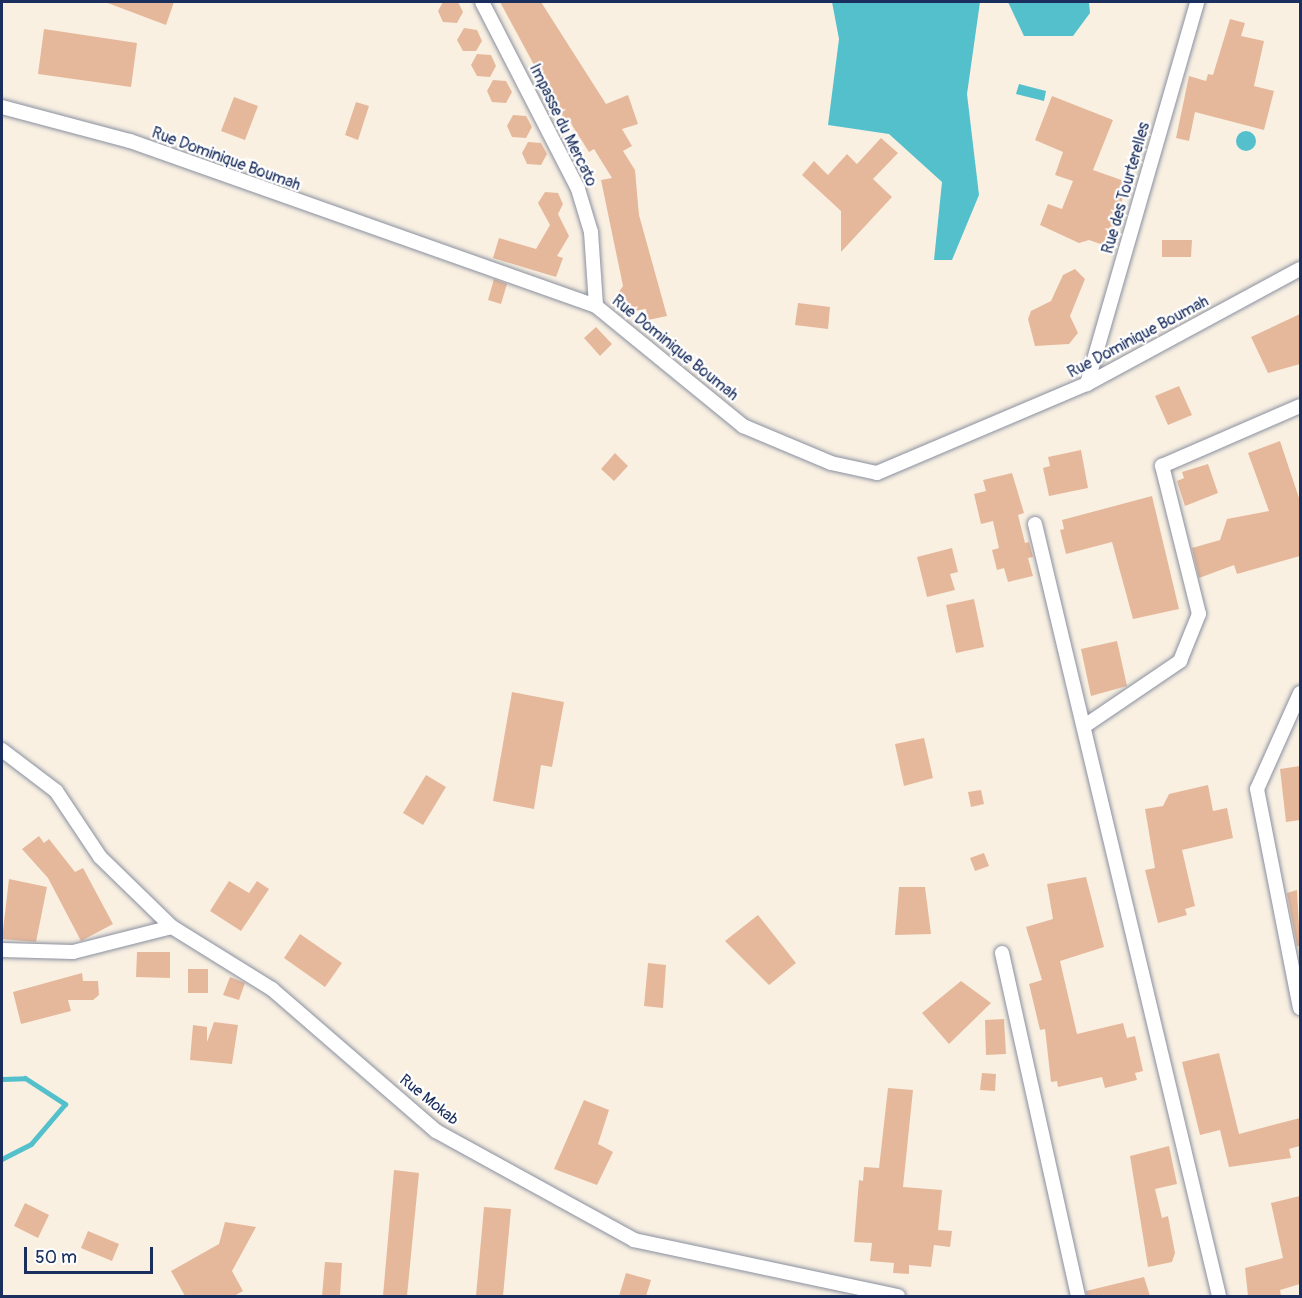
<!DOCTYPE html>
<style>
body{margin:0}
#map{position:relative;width:1302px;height:1298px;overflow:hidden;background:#f9f0e2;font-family:Pangolin,sans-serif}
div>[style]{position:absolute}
.water>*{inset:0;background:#53c0cb}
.round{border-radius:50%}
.stream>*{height:5px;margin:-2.5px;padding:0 2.5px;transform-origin:2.5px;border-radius:2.5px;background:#53c0cb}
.building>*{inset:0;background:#e6b89b}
.roads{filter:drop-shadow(0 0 2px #8a90a0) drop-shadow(0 0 2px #8a90a0)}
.street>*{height:14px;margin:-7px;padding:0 7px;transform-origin:7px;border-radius:7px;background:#fff}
span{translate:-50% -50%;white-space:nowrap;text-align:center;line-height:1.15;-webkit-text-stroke:4.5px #fff;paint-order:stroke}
.street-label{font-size:16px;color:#1b2f5e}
.frame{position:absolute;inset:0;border:3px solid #1b2f5e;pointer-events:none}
.scale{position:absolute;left:24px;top:1247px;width:129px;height:27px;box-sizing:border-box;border:3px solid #1b2f5e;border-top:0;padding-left:8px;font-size:18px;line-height:21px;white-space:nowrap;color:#1b2f5e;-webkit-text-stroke:4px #fff;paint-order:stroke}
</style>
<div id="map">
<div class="water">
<i style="clip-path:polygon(832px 2px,980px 2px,967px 94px,979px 195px,952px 260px,934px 260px,942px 182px,889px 134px,828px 125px,839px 39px)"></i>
<i style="clip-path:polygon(1008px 2px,1089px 2px,1090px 13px,1073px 36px,1024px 36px)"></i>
<i style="clip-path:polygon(1019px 84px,1046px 91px,1044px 101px,1016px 94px)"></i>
<i class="round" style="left:1236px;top:131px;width:20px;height:20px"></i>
</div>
<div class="stream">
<i style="left:2px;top:1079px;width:23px;rotate:-2deg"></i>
<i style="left:25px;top:1078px;width:48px;rotate:33deg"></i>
<i style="left:65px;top:1104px;width:52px;rotate:130.4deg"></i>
<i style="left:31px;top:1144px;width:33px;rotate:153deg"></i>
</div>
<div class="building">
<i style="clip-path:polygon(105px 2px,174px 2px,166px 25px)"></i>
<i style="clip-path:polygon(443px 2px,458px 2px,463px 12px,457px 23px,443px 22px,438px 11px)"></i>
<i style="clip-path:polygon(500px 2px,541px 2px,606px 104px,628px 95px,638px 124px,622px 129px,632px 146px,623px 151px,635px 170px,639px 215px,667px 316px,648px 320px,646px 309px,634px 311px,615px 298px,623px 286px,601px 180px,612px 178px,594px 149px,589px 152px,570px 122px,566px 124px)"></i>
<i style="clip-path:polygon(1230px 19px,1245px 23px,1241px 36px,1264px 41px,1254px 86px,1274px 91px,1264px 130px,1195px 112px,1189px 141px,1176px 138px,1189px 76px,1206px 81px,1208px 74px,1213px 75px)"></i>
<i style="clip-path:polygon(464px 28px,477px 30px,482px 41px,476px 51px,463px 51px,457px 40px)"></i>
<i style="clip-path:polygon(44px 29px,137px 43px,131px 87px,38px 74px)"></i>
<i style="clip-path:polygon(477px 54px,491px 55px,496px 66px,490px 77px,477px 76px,471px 65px)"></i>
<i style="clip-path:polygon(493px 80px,506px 81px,512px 92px,506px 103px,492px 102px,487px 91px)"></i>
<i style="clip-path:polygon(1052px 96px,1113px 120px,1093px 170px,1127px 182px,1109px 247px,1089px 240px,1079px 243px,1040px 225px,1048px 204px,1062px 209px,1073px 181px,1055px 175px,1063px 152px,1035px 140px)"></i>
<i style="clip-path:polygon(234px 97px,258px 106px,245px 140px,221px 131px)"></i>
<i style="clip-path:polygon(356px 102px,369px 106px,358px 140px,345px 135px)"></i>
<i style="clip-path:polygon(513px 115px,526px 116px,532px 127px,526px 138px,512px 137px,507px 126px)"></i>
<i style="clip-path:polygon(881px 138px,898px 153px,873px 179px,892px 197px,841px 252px,841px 211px,802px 175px,814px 161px,828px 175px,847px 154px,857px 164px)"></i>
<i style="clip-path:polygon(528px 142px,541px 143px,547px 154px,541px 165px,527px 164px,522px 153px)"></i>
<i style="clip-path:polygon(545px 192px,558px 193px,563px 204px,558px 214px,569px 236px,557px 256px,563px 258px,556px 277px,493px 258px,499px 238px,536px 249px,550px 225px,538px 203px)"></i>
<i style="clip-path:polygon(1162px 240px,1192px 240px,1191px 257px,1162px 257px)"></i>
<i style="clip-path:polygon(1075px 269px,1085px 279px,1070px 316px,1078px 333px,1069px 344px,1035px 346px,1028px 319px,1031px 311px,1051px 301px,1063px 275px)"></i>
<i style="clip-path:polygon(494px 279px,507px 284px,501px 304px,488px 300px)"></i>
<i style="clip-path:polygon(798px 303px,830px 307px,828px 329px,795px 325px)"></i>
<i style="clip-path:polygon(1300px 314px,1300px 364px,1268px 373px,1251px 337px)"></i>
<i style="clip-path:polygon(596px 327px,612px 344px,600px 356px,584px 338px)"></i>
<i style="clip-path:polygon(1179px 386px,1192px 415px,1168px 425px,1155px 396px)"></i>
<i style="clip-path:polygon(1280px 441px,1300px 501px,1300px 556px,1237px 574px,1234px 565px,1199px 578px,1192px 548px,1220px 540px,1227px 519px,1269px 511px,1248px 453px)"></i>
<i style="clip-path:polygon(1081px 450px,1088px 488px,1049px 496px,1043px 468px,1050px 466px,1048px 457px)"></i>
<i style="clip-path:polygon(615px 453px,628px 466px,614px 481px,601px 469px)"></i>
<i style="clip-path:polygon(1208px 464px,1218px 493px,1185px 506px,1177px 481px,1184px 478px,1182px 472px)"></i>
<i style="clip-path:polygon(1012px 473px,1024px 513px,1018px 515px,1025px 543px,1029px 542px,1033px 557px,1028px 558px,1033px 576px,1008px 582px,1004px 568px,997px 570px,992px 550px,999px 548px,993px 521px,981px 524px,974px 494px,986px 491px,983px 480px)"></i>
<i style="clip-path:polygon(1152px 496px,1179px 609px,1133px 619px,1112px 542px,1066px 554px,1060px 530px,1064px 529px,1062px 520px)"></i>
<i style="clip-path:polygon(952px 548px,958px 572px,950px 574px,955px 590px,927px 597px,917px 557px)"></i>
<i style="clip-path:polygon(974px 599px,984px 647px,956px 653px,946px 605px)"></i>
<i style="clip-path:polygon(1117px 641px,1127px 686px,1091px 696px,1081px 649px)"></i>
<i style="clip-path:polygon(512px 692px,564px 702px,552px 767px,541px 765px,534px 809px,493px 801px)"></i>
<i style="clip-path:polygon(924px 738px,933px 778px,904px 786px,895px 744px)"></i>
<i style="clip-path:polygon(1300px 766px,1300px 820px,1286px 822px,1280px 769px)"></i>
<i style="clip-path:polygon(426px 775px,446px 787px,423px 825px,403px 813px)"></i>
<i style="clip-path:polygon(1208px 785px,1213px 811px,1227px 808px,1233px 838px,1182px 850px,1195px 906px,1185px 909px,1187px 915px,1158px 923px,1145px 870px,1155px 868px,1145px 809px,1163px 806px,1169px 794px)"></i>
<i style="clip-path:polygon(981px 790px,984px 804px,971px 807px,968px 792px)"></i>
<i style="clip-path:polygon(39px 836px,44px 843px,49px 839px,75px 872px,83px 868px,113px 924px,81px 941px,48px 878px,22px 849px)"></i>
<i style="clip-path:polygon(984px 853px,989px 866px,975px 871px,970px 858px)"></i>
<i style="clip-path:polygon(1086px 877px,1104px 947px,1060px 961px,1077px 1034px,1123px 1023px,1127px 1038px,1135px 1036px,1143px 1071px,1135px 1073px,1137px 1080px,1105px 1088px,1102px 1077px,1058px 1087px,1057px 1081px,1051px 1082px,1045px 1029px,1040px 1030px,1029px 984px,1042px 980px,1026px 927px,1053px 919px,1047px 884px)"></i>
<i style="clip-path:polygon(9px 879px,47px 887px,36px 942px,2px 939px)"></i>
<i style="clip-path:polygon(229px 881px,249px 893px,257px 881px,269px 889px,241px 931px,210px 911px)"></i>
<i style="clip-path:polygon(899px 887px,925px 887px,931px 934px,895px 935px)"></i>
<i style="clip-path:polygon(1297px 890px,1300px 946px,1297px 946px,1287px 893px)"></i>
<i style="clip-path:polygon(758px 915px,796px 963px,769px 985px,725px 941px)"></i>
<i style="clip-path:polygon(300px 934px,342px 963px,325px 987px,284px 958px)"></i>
<i style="clip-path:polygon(137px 952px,170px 952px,170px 978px,136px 977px)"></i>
<i style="clip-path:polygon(648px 963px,666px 965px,663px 1008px,644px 1006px)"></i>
<i style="clip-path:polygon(188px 969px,208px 969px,208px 993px,188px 993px)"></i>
<i style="clip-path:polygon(82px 973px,83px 981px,98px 981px,99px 995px,93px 1000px,68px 1000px,71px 1011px,21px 1024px,13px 992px)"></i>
<i style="clip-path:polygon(230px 977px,245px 983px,239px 1000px,223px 995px)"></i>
<i style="clip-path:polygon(961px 981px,991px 1003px,949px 1044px,922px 1013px)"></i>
<i style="clip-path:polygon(1004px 1019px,1006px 1054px,986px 1055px,985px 1020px)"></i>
<i style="clip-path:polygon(214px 1022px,238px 1025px,232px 1064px,190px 1060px,193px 1025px,207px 1027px,207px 1042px)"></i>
<i style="clip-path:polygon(1219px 1053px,1239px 1134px,1300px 1118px,1300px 1146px,1289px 1149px,1291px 1158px,1229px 1167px,1220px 1130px,1200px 1135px,1182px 1062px)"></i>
<i style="clip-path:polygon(982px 1073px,996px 1074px,995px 1091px,980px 1090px)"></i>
<i style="clip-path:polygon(888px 1088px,913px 1090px,903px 1187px,942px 1190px,938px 1230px,952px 1231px,950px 1247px,934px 1245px,931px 1267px,909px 1265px,909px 1274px,893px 1273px,894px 1263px,870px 1261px,872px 1243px,854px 1242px,859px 1180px,863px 1181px,864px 1167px,879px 1168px)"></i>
<i style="clip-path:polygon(584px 1100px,609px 1110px,598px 1144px,613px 1152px,597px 1185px,554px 1169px)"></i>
<i style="clip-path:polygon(1169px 1146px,1177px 1184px,1155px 1189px,1162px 1218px,1168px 1216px,1175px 1253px,1172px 1262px,1148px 1267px,1130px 1156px)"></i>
<i style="clip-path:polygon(394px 1170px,419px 1173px,407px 1296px,383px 1296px)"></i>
<i style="clip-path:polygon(1300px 1196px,1300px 1284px,1280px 1290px,1281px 1296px,1248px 1296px,1245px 1268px,1283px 1258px,1271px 1203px)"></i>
<i style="clip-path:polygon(25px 1203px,49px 1215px,38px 1238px,14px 1226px)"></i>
<i style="clip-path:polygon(484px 1207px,511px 1209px,503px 1296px,476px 1296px)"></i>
<i style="clip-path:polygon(225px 1222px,256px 1227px,232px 1271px,243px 1291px,234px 1296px,185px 1296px,171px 1271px,219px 1244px)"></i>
<i style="clip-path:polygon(88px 1231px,119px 1244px,112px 1261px,81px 1248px)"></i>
<i style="clip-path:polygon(325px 1262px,342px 1263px,340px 1296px,322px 1296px)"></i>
<i style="clip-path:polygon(626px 1273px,651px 1280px,646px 1296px,619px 1296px)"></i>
<i style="clip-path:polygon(1144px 1277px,1150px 1296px,1087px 1296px,1086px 1291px)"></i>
</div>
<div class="roads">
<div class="street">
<i style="left:482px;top:2px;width:210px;rotate:62.8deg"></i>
<i style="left:578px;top:189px;width:45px;rotate:73.2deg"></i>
<i style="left:591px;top:232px;width:74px;rotate:86.1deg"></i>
<i style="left:2px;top:107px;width:132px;rotate:14.9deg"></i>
<i style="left:130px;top:141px;width:494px;rotate:19.5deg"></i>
<i style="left:596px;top:306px;width:190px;rotate:39.2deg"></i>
<i style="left:743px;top:426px;width:95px;rotate:22.8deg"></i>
<i style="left:831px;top:463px;width:47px;rotate:12.3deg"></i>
<i style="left:877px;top:473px;width:228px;rotate:-23deg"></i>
<i style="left:1087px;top:384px;width:242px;rotate:-28.4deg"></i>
<i style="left:1087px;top:384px;width:398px;rotate:-73.9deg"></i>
<i style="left:1035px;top:524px;width:794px;rotate:76.59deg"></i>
<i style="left:1300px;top:693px;width:105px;rotate:114.1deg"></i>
<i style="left:1257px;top:789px;width:223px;rotate:78.9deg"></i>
<i style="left:1086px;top:725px;width:114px;rotate:-34.2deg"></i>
<i style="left:1180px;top:661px;width:51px;rotate:-68deg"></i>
<i style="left:1199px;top:614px;width:153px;rotate:-104deg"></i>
<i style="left:1162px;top:466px;width:150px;rotate:-23.5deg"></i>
<i style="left:2px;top:750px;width:68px;rotate:37.2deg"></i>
<i style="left:56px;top:791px;width:79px;rotate:56.3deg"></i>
<i style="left:100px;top:857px;width:100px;rotate:44.2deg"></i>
<i style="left:2px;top:950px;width:71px;rotate:1.6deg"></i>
<i style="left:73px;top:952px;width:102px;rotate:-14.2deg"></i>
<i style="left:172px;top:927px;width:118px;rotate:31.8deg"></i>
<i style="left:272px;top:989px;width:217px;rotate:40.9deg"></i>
<i style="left:436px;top:1131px;width:226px;rotate:28.8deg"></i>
<i style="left:634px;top:1240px;width:270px;rotate:12deg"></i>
<i style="left:1002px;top:953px;width:351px;rotate:77.5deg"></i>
</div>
</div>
<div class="street-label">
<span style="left:563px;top:125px;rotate:64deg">Impasse du Mercato</span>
<span style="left:226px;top:159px;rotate:20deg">Rue Dominique Boumah</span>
<span style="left:1126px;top:188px;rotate:-74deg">Rue des Tourterelles</span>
<span style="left:1138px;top:337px;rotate:-28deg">Rue Dominique Boumah</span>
<span style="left:675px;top:348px;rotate:39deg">Rue Dominique Boumah</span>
<span style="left:429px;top:1100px;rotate:39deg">Rue Mokab</span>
</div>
<div class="frame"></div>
<div class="scale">50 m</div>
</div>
